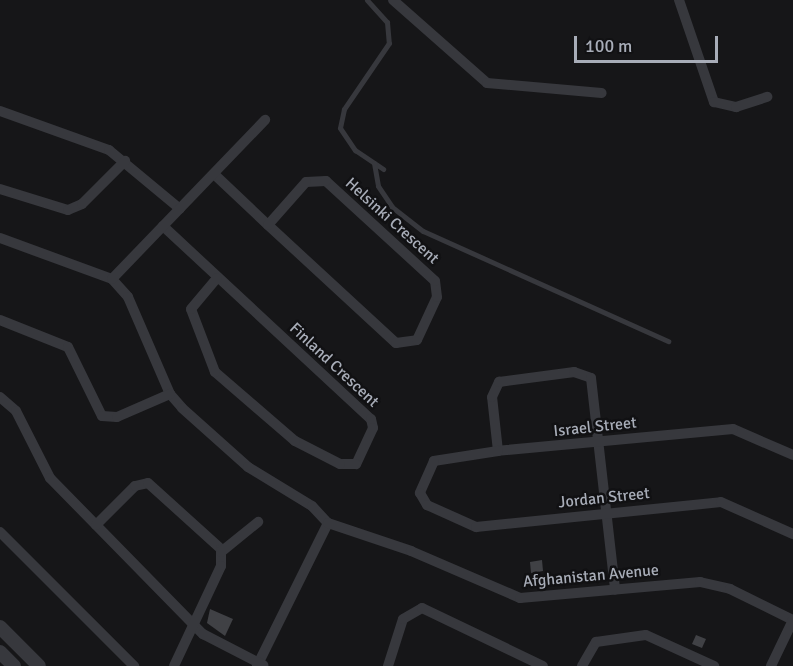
<!DOCTYPE html>
<style>
body{margin:0}
#map{position:relative;width:793px;height:666px;overflow:hidden;background:#161618;font-family:Signika,sans-serif}
div>[style]{position:absolute}
.building>*{inset:0;background:#404145}
.service>*{height:5px;margin:-2.5px;padding:0 2.5px;transform-origin:2.5px;border-radius:2.5px;background:#37383d}
.minor>*{height:10px;margin:-5px;padding:0 5px;transform-origin:5px;border-radius:5px;background:#37383d}
.tertiary>*{height:14px;margin:-7px;padding:0 7px;transform-origin:7px;border-radius:7px;background:#37383d}
span{translate:-50% -50%;white-space:nowrap;text-align:center;line-height:1.15;-webkit-text-stroke:5px #111113;paint-order:stroke}
.street-label{font-size:16px;color:#a8adb8}
.scale{position:absolute;left:574px;top:36px;width:144px;height:27px;box-sizing:border-box;border:3px solid #a8adb8;border-top:0;padding-left:8px;font-size:18px;line-height:21px;white-space:nowrap;color:#a8adb8;-webkit-text-stroke:4px #111113;paint-order:stroke}
</style>
<div id="map">
<div class="building">
<i style="clip-path:polygon(542px 560px,543px 571px,531px 573px,530px 562px)"></i>
<i style="clip-path:polygon(210px 609px,233px 619px,225px 636px,207px 623px)"></i>
<i style="clip-path:polygon(696px 635px,706px 639px,702px 648px,692px 644px)"></i>
</div>
<div class="service">
<i style="left:367px;top:0;width:30px;rotate:48deg"></i>
<i style="left:387px;top:22px;width:21px;rotate:85deg"></i>
<i style="left:389px;top:43px;width:80px;rotate:124.3deg"></i>
<i style="left:344px;top:109px;width:19px;rotate:102deg"></i>
<i style="left:340px;top:128px;width:27px;rotate:56deg"></i>
<i style="left:355px;top:150px;width:34px;rotate:34deg"></i>
<i style="left:374px;top:163px;width:23px;rotate:80deg"></i>
<i style="left:378px;top:186px;width:25px;rotate:56deg"></i>
<i style="left:392px;top:207px;width:39px;rotate:38deg"></i>
<i style="left:423px;top:231px;width:269px;rotate:24.2deg"></i>
</div>
<div class="minor">
<i style="left:393px;top:0;width:125px;rotate:41.4deg"></i>
<i style="left:487px;top:83px;width:115px;rotate:5deg"></i>
<i style="left:679px;top:0;width:108px;rotate:71.1deg"></i>
<i style="left:714px;top:102px;width:23px;rotate:13deg"></i>
<i style="left:736px;top:107px;width:33px;rotate:-18deg"></i>
<i style="left:0;top:111px;width:116px;rotate:19.7deg"></i>
<i style="left:109px;top:150px;width:92px;rotate:39.7deg"></i>
<i style="left:214px;top:174px;width:74px;rotate:43.4deg"></i>
<i style="left:268px;top:225px;width:174px;rotate:42.7deg"></i>
<i style="left:396px;top:343px;width:21px;rotate:-8deg"></i>
<i style="left:417px;top:340px;width:47px;rotate:-65.1deg"></i>
<i style="left:437px;top:297px;width:16px;rotate:-97deg"></i>
<i style="left:435px;top:281px;width:148px;rotate:-137.5deg"></i>
<i style="left:326px;top:181px;width:20px;rotate:177deg"></i>
<i style="left:306px;top:182px;width:57px;rotate:131.5deg"></i>
<i style="left:0;top:189px;width:71px;rotate:17.2deg"></i>
<i style="left:68px;top:210px;width:15px;rotate:-23deg"></i>
<i style="left:82px;top:204px;width:61px;rotate:-45deg"></i>
<i style="left:163px;top:226px;width:284px;rotate:42.9deg"></i>
<i style="left:371px;top:419px;width:9px;rotate:77deg"></i>
<i style="left:373px;top:428px;width:40px;rotate:115deg"></i>
<i style="left:356px;top:464px;width:16px;rotate:180deg"></i>
<i style="left:340px;top:464px;width:51px;rotate:-152.9deg"></i>
<i style="left:295px;top:441px;width:106px;rotate:-139.2deg"></i>
<i style="left:215px;top:372px;width:67px;rotate:-110.9deg"></i>
<i style="left:191px;top:309px;width:40px;rotate:-50deg"></i>
<i style="left:0;top:238px;width:119px;rotate:20.1deg"></i>
<i style="left:112px;top:279px;width:24px;rotate:48deg"></i>
<i style="left:128px;top:297px;width:106px;rotate:66.6deg"></i>
<i style="left:170px;top:394px;width:18px;rotate:49deg"></i>
<i style="left:182px;top:408px;width:89px;rotate:41.8deg"></i>
<i style="left:248px;top:467px;width:75px;rotate:31.4deg"></i>
<i style="left:312px;top:506px;width:23px;rotate:47deg"></i>
<i style="left:328px;top:523px;width:160px;rotate:116.4deg"></i>
<i style="left:112px;top:279px;width:221px;rotate:-46.1deg"></i>
<i style="left:0;top:320px;width:73px;rotate:21.7deg"></i>
<i style="left:68px;top:347px;width:77px;rotate:63.8deg"></i>
<i style="left:102px;top:416px;width:15px;rotate:4deg"></i>
<i style="left:117px;top:417px;width:58px;rotate:-23.5deg"></i>
<i style="left:0;top:397px;width:21px;rotate:41deg"></i>
<i style="left:16px;top:411px;width:75px;rotate:63.1deg"></i>
<i style="left:50px;top:478px;width:219px;rotate:45.6deg"></i>
<i style="left:203px;top:634px;width:68px;rotate:27.3deg"></i>
<i style="left:498px;top:451px;width:54px;rotate:-96.3deg"></i>
<i style="left:492px;top:397px;width:17px;rotate:-65deg"></i>
<i style="left:499px;top:382px;width:76px;rotate:-7.6deg"></i>
<i style="left:574px;top:372px;width:18px;rotate:19deg"></i>
<i style="left:591px;top:378px;width:213px;rotate:83.5deg"></i>
<i style="left:793px;top:455px;width:65px;rotate:-156.6deg"></i>
<i style="left:733px;top:429px;width:236px;rotate:174.7deg"></i>
<i style="left:498px;top:451px;width:65px;rotate:171.1deg"></i>
<i style="left:434px;top:461px;width:35px;rotate:114deg"></i>
<i style="left:420px;top:493px;width:14px;rotate:60deg"></i>
<i style="left:427px;top:505px;width:54px;rotate:24.2deg"></i>
<i style="left:476px;top:527px;width:246px;rotate:-5.8deg"></i>
<i style="left:721px;top:502px;width:79px;rotate:24deg"></i>
<i style="left:328px;top:523px;width:88px;rotate:18.6deg"></i>
<i style="left:411px;top:551px;width:119px;rotate:23.3deg"></i>
<i style="left:520px;top:598px;width:181px;rotate:-5.1deg"></i>
<i style="left:700px;top:582px;width:31px;rotate:13deg"></i>
<i style="left:730px;top:589px;width:70px;rotate:26.2deg"></i>
<i style="left:96px;top:525px;width:55px;rotate:-45deg"></i>
<i style="left:135px;top:486px;width:13px;rotate:-13deg"></i>
<i style="left:148px;top:483px;width:98px;rotate:42.1deg"></i>
<i style="left:221px;top:549px;width:17px;rotate:90deg"></i>
<i style="left:221px;top:566px;width:110px;rotate:115.2deg"></i>
<i style="left:0;top:532px;width:190px;rotate:45deg"></i>
<i style="left:221px;top:552px;width:48px;rotate:-39deg"></i>
<i style="left:388px;top:666px;width:49px;rotate:-72.3deg"></i>
<i style="left:403px;top:619px;width:22px;rotate:-30deg"></i>
<i style="left:422px;top:608px;width:134px;rotate:25.6deg"></i>
<i style="left:582px;top:666px;width:28px;rotate:-60deg"></i>
<i style="left:596px;top:642px;width:50px;rotate:-8deg"></i>
<i style="left:646px;top:635px;width:75px;rotate:24.5deg"></i>
<i style="left:771px;top:666px;width:51px;rotate:-64.4deg"></i>
</div>
<div class="tertiary">
<i style="left:0;top:627px;width:55px;rotate:45deg"></i>
<i style="left:0;top:652px;width:20px;rotate:45deg"></i>
</div>
<div class="street-label">
<span style="left:392px;top:221px;rotate:42deg">Helsinki Crescent</span>
<span style="left:334px;top:365px;rotate:43deg">Finland Crescent</span>
<span style="left:595px;top:427px;rotate:-6deg">Israel Street</span>
<span style="left:604px;top:498px;rotate:-6deg">Jordan Street</span>
<span style="left:591px;top:576px;rotate:-5deg">Afghanistan Avenue</span>
</div>
<div class="scale">100 m</div>
</div>
